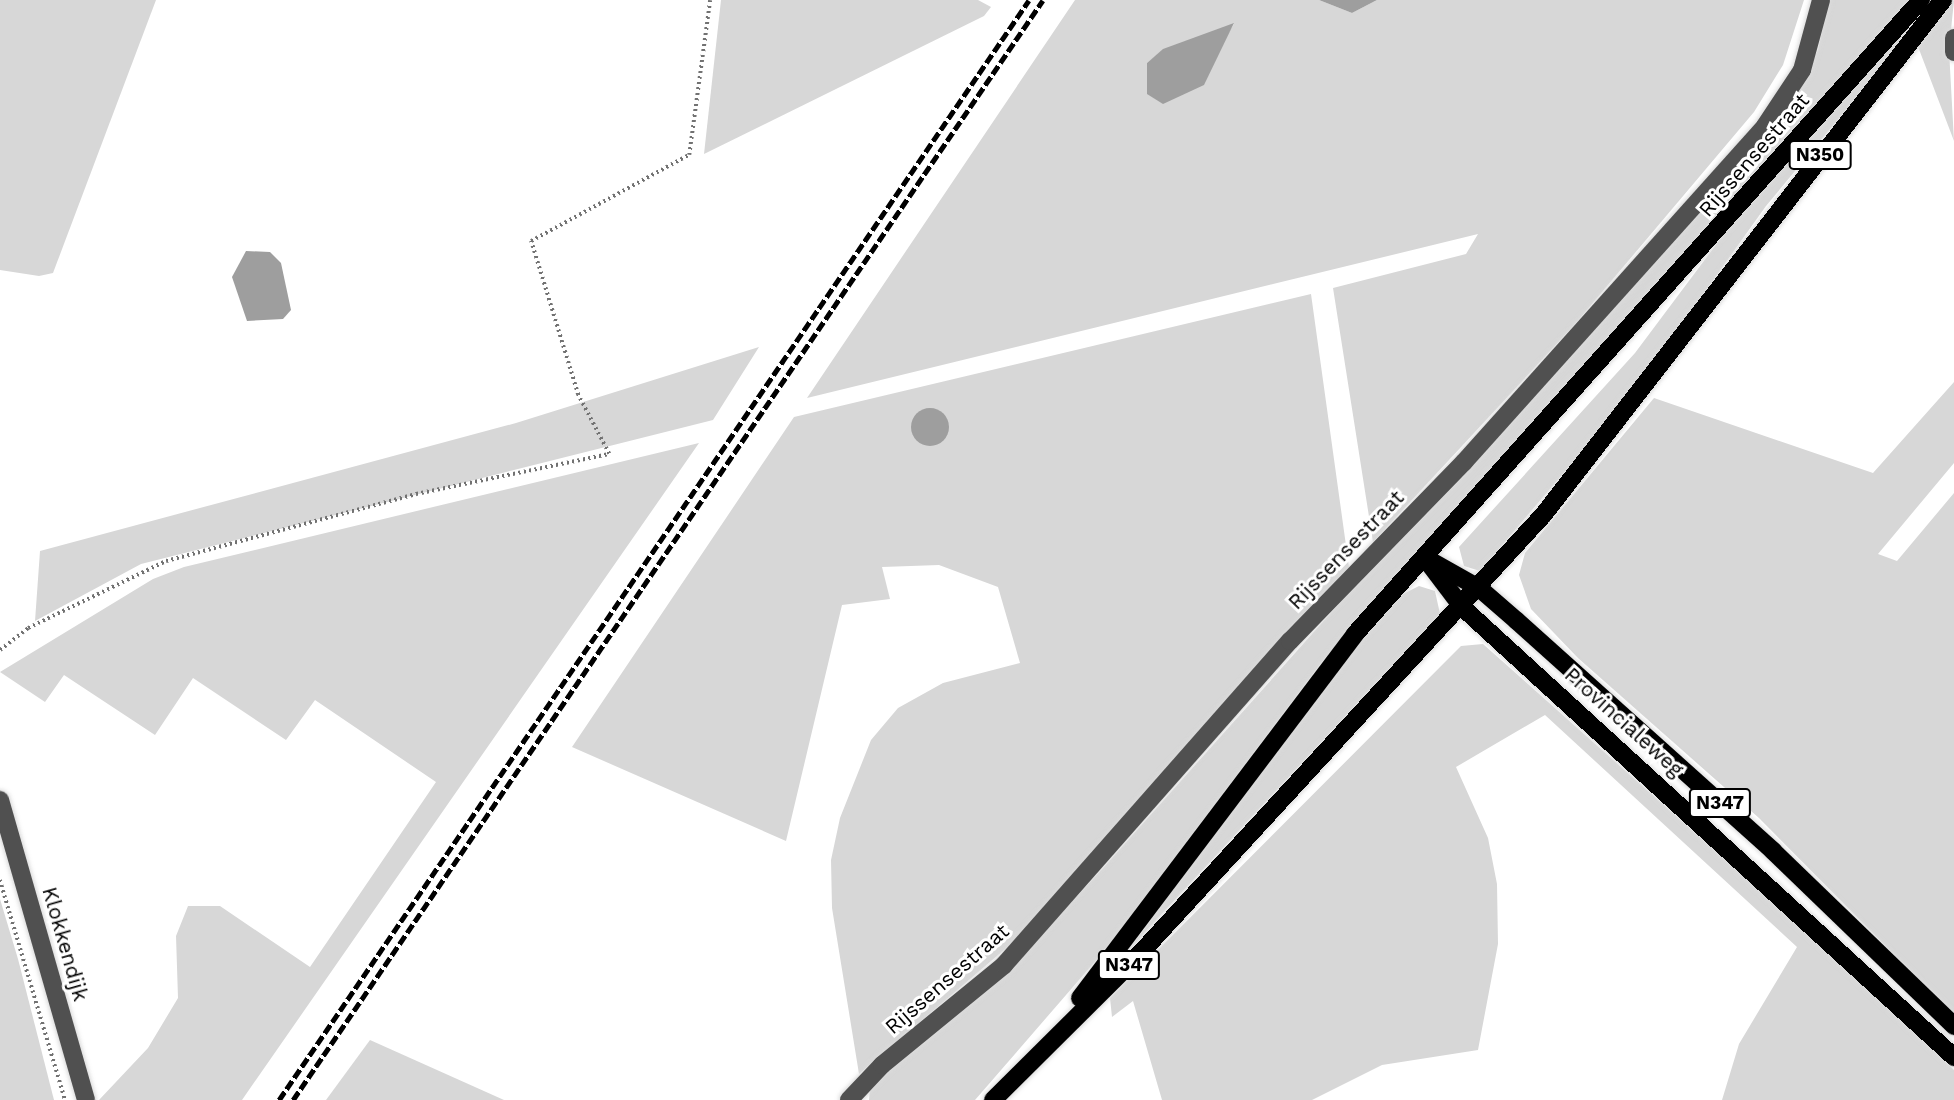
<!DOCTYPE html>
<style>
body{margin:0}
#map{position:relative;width:1954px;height:1100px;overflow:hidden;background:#fff;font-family:"Work Sans",sans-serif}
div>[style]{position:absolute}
.green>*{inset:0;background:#d7d7d7}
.water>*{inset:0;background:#9e9e9e}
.round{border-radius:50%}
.path>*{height:3.5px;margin-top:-1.75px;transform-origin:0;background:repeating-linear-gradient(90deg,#727272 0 2px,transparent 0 5.5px)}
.roads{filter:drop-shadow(0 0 2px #dbdbdb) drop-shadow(0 0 2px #dbdbdb)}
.minor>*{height:18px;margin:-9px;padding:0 9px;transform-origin:9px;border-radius:9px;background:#505050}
.major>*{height:18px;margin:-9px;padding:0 9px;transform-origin:9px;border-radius:9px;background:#000}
.rail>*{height:5px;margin-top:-2.5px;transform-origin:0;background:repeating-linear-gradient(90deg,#000 0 10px,transparent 0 13.5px)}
span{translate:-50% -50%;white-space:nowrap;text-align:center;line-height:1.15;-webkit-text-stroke:6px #fff;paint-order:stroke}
.shield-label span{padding:2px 5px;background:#fff;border:2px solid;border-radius:5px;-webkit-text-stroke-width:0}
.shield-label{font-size:19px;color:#000;font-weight:700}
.street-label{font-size:21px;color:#000}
</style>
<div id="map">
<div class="green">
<i style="clip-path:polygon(0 0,156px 0,53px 273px,39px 276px,0 270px)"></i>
<i style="clip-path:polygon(721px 0,978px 0,991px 7px,984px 16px,704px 154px)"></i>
<i style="clip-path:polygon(evenodd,1075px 0,1319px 0,1352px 13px,1377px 0,1804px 0,1783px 65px,1754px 112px,1575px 324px,1373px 542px,1333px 288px,1466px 254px,1478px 234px,807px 398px,1075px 0,1234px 24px,1213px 58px,1147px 63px,1163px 50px,1234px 24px)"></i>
<i style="clip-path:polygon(1829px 0,1911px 0,1324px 659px,1105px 950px,975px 1100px,869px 1100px,870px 1088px,897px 1060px,1020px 958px,1104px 867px,1797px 91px,1818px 50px)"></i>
<i style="clip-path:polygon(1928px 0,1937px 0,1766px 206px,1636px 388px,1480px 571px,1464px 566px,1459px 547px,1635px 353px,1745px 206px)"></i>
<i style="clip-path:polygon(1954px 0,1949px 50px,1954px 141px,1917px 44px)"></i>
<i style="clip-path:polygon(1311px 294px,1349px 567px,1018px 938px,859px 1074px,832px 908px,831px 860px,840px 818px,871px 740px,898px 708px,943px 683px,1020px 663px,998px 587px,939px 565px,882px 567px,890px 599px,842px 605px,786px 841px,572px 747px,794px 417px)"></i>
<i style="clip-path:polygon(759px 347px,713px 420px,141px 564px,35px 621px,40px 551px,516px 423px)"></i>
<i style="clip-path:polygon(1954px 382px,1954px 463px,1878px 554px,1897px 561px,1954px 493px,1954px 1015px,1759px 818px,1578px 658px,1531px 609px,1519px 575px,1525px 553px,1654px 398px,1873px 473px)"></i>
<i style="clip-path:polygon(699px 443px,242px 1100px,99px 1100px,148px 1048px,178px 998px,176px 936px,188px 906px,220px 906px,310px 967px,436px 782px,315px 700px,286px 740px,193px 678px,155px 735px,64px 675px,45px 702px,0 672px,153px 579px,184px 567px)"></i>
<i style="clip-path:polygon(1419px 586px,1435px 591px,1440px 614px,1132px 946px,1324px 682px,1399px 596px)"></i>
<i style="clip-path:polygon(1483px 644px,1898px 1014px,1954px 1070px,1954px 1100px,1722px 1100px,1739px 1044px,1797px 947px,1545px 715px,1456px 767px,1488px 838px,1497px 884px,1498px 944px,1478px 1050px,1382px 1065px,1312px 1100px,1162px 1100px,1133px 1001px,1112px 1017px,1110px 998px,1461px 646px)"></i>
<i style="clip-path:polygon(0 899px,18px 959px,54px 1100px,0 1100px)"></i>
<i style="clip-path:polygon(370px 1040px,504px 1100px,326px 1100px)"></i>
</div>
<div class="water">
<i style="clip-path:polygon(1319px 0,1377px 0,1352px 13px)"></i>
<i style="clip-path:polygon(1234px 23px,1204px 85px,1163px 104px,1147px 94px,1147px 63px,1163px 49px)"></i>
<i style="clip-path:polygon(246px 251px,270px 252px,281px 263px,291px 310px,283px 319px,247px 321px,232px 277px)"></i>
<i class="round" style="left:911px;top:408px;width:38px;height:38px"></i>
</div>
<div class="path">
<i style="left:0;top:650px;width:36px;rotate:-38deg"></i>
<i style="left:28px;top:628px;width:153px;rotate:-25.9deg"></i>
<i style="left:166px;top:561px;width:259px;rotate:-15deg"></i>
<i style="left:416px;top:494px;width:197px;rotate:-11.7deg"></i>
<i style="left:609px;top:454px;width:67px;rotate:-117.7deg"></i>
<i style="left:578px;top:395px;width:161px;rotate:-107deg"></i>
<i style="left:531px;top:241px;width:180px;rotate:-28.6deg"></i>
<i style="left:689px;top:155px;width:156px;rotate:-82.3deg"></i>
<i style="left:0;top:880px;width:229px;rotate:73.5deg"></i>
</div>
<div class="roads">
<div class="minor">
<i style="left:1954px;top:38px;width:14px;rotate:90deg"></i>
<i style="left:0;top:800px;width:312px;rotate:74deg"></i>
<i style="left:849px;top:1100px;width:48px;rotate:-46.7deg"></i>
<i style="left:882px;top:1065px;width:158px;rotate:-39.3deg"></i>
<i style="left:1004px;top:965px;width:432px;rotate:-48.6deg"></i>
<i style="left:1290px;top:641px;width:250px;rotate:-45.8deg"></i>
<i style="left:1464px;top:462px;width:451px;rotate:-48.1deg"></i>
<i style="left:1765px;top:126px;width:67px;rotate:-56.5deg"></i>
<i style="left:1802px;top:70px;width:73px;rotate:-74.8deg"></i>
</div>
<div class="major">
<i style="left:1425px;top:558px;width:61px;rotate:52.9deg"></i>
<i style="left:1462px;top:607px;width:667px;rotate:42.45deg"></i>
<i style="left:1431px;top:561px;width:55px;rotate:29.4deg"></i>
<i style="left:1479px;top:588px;width:50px;rotate:41deg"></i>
<i style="left:1517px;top:621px;width:344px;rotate:41.9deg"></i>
<i style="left:1773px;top:851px;width:252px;rotate:44deg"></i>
<i style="left:1080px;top:998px;width:456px;rotate:-52.9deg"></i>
<i style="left:1355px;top:634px;width:850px;rotate:-48.24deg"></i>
<i style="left:993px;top:1100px;width:200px;rotate:-44.8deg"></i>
<i style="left:1135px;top:959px;width:604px;rotate:-47.41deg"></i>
<i style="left:1544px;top:514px;width:651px;rotate:-52.18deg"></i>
</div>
</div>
<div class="rail">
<i style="left:279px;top:1100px;width:1331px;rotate:-55.71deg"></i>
<i style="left:293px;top:1100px;width:1331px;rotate:-55.71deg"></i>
</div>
<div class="shield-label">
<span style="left:1820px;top:155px">N350</span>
<span style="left:1720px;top:803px">N347</span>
<span style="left:1129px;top:965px">N347</span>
</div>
<div class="street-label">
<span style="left:1754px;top:155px;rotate:-49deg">Rijssensestraat</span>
<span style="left:1346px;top:550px;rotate:-46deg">Rijssensestraat</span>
<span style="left:1624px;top:722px;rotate:42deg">Provincialeweg</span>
<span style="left:65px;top:944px;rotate:74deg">Klokkendijk</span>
<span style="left:947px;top:979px;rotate:-41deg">Rijssensestraat</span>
</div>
</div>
